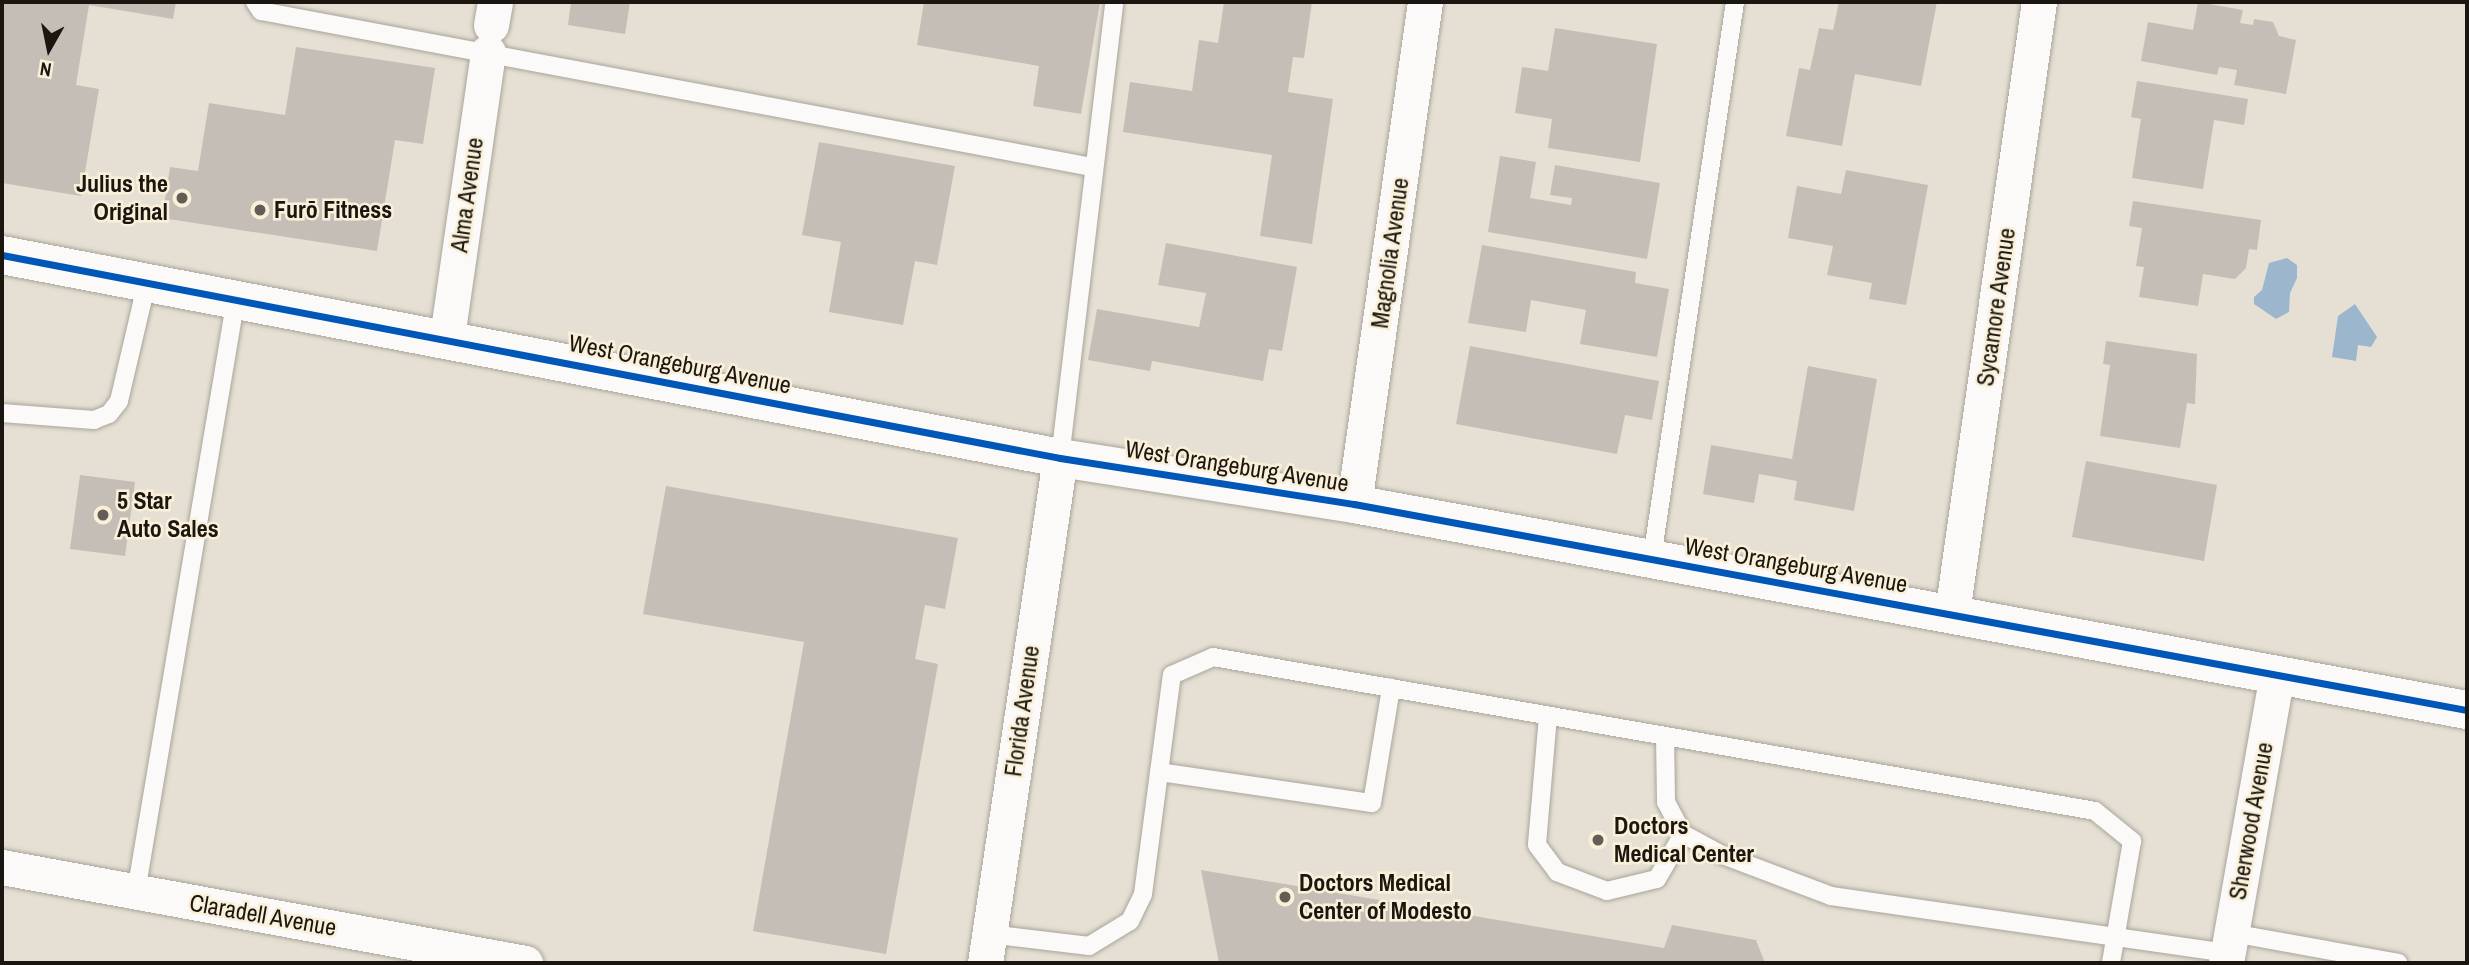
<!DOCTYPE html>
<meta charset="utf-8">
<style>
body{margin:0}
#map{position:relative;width:2469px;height:965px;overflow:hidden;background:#e6e0d4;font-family:"Archivo Narrow",sans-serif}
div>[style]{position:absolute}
.water>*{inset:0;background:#9cb7cd}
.building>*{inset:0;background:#c4beb6}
.roads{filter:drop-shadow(0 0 2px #a9a59b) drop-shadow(0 0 2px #a9a59b)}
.service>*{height:18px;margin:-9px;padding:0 9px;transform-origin:9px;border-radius:9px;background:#fbfaf9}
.minor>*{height:35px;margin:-17.5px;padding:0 17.5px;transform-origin:17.5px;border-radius:17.5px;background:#fbfaf9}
.tertiary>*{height:38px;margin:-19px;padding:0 19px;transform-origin:19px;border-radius:19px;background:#fbfaf9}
.cycleway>*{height:7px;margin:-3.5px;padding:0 3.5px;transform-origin:3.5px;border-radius:3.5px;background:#0057b8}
.dots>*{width:19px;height:19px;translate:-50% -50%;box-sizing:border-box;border:4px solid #faf0da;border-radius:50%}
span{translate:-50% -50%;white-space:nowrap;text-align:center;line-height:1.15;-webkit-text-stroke:5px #faf0da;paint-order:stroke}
.poi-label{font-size:24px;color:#1b1710;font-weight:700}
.right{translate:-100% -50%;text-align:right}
.left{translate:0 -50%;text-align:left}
.street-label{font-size:24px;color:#1b1710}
.frame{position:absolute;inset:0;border:4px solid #1b1710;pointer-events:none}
.north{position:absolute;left:14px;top:14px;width:70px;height:70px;-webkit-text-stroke:5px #faf0da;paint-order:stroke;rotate:189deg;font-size:19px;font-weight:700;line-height:28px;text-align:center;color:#1b1710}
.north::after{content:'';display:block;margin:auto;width:24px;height:32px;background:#1b1710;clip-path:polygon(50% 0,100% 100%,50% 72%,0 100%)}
</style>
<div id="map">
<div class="water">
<i style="clip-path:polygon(2287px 258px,2297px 265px,2297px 278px,2290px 293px,2289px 312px,2276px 319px,2254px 304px,2254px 297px,2262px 290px,2269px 263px)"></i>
<i style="clip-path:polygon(2355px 304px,2377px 337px,2371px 347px,2358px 345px,2356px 361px,2332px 357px,2338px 316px)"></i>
</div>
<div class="building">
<i style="clip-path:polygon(2px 2px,176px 2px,173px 19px,89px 5px,76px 85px,99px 89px,81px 196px,2px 183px)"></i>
<i style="clip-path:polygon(571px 2px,630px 2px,625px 34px,568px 25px)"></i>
<i style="clip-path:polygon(924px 2px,1100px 2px,1081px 114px,1033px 106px,1039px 66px,917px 45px)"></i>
<i style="clip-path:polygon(1224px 2px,1312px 2px,1304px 58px,1293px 57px,1288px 92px,1333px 99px,1312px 244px,1260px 236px,1272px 155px,1123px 132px,1130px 82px,1192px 91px,1199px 40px,1218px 43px)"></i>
<i style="clip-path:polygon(1839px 2px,1937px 2px,1921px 86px,1855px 74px,1842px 146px,1786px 136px,1799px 68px,1810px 70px,1819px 28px,1833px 30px)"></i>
<i style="clip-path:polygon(2198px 2px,2243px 10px,2240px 23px,2253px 25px,2254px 19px,2273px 22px,2279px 36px,2296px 40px,2286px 94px,2234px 85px,2237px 70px,2219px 67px,2217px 75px,2141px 61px,2148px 22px,2193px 30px)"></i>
<i style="clip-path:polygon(1555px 28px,1657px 44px,1640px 162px,1548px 148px,1552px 119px,1515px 113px,1522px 67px,1548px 71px)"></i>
<i style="clip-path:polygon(296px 47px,435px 68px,423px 144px,395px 140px,377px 251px,162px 218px,170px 167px,198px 171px,209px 103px,285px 115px)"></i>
<i style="clip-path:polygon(2137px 81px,2248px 99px,2244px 125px,2214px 120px,2203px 189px,2132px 178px,2141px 119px,2131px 117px)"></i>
<i style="clip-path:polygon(819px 142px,955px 166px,937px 265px,915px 261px,903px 325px,829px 312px,841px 242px,802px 235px)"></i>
<i style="clip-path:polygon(1500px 156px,1536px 162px,1530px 198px,1571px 205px,1572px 198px,1550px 195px,1555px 165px,1660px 183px,1647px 259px,1488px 232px)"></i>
<i style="clip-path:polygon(1846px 170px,1928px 185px,1906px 305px,1869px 299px,1872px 283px,1827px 275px,1833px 246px,1788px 238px,1797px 186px,1841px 194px)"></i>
<i style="clip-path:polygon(2133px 201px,2261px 220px,2257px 250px,2249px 249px,2246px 268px,2235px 279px,2203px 274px,2198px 306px,2139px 297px,2144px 267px,2136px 266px,2142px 228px,2129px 226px)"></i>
<i style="clip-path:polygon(1166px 243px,1297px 267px,1282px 351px,1269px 349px,1263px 381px,1152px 361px,1150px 371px,1088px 360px,1097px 309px,1199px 327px,1206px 293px,1158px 285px)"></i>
<i style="clip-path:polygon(1482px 245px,1636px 272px,1635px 283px,1669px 289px,1657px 357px,1580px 344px,1586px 310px,1531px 300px,1526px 332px,1468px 323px)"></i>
<i style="clip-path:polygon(2106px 341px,2197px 354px,2195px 404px,2187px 403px,2180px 448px,2100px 436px,2110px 365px,2103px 364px)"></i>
<i style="clip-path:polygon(1470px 346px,1659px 381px,1652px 420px,1625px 415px,1617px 454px,1456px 424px)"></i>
<i style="clip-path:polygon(1808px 366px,1877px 379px,1854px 511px,1794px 500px,1797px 481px,1759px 474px,1754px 503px,1703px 494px,1711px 445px,1792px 459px)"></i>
<i style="clip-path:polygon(2086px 461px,2217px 485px,2204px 561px,2072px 537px)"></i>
<i style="clip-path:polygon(80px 475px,135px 482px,125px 556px,70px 549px)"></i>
<i style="clip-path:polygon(666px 486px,958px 538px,945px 609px,925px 605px,915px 659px,938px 664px,886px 954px,753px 931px,804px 642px,643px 614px)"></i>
<i style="clip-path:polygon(1201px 870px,1664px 948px,1672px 925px,1756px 940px,1765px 963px,1219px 963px)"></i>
</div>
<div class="roads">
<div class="service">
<i style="left:255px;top:2px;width:11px;rotate:56deg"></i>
<i style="left:261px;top:11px;width:846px;rotate:10.63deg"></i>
<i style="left:2px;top:413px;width:92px;rotate:4.4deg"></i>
<i style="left:94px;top:420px;width:16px;rotate:-22deg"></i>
<i style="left:109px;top:414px;width:16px;rotate:-52deg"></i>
<i style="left:119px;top:401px;width:122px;rotate:-76.8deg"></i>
<i style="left:1060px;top:458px;width:459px;rotate:-83.2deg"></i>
<i style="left:1652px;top:558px;width:562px;rotate:-81.51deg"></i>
<i style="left:1548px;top:716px;width:129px;rotate:94.9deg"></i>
<i style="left:1537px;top:845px;width:34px;rotate:53deg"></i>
<i style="left:1557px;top:872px;width:53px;rotate:20.8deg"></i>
<i style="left:1607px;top:891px;width:51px;rotate:-13.5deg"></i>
<i style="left:1657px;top:879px;width:52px;rotate:-60deg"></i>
<i style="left:1665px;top:736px;width:66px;rotate:89.1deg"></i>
<i style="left:1666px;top:802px;width:36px;rotate:62deg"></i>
<i style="left:1683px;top:834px;width:42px;rotate:28.4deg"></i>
<i style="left:1720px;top:854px;width:119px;rotate:20.7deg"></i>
<i style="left:1831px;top:896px;width:401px;rotate:8.2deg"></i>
<i style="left:1159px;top:772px;width:215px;rotate:8.3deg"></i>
<i style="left:1372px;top:803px;width:117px;rotate:-80.6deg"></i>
<i style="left:136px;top:892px;width:602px;rotate:-80.44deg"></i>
<i style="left:2232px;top:933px;width:169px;rotate:10.2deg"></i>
<i style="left:989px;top:934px;width:101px;rotate:6.8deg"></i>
<i style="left:1089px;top:946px;width:48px;rotate:-31.4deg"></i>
<i style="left:1130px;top:921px;width:30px;rotate:-64deg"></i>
<i style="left:1143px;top:894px;width:221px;rotate:-82.5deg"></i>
<i style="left:1172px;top:675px;width:45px;rotate:-23.7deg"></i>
<i style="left:1213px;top:657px;width:895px;rotate:9.9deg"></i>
<i style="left:2095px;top:811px;width:48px;rotate:39deg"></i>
<i style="left:2132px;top:841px;width:124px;rotate:99.8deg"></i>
</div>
<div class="minor">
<i style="left:491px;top:25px;width:23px;rotate:-80deg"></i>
<i style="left:447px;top:337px;width:288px;rotate:-81.8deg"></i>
<i style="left:1354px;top:504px;width:507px;rotate:-81.95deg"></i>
<i style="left:1952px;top:613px;width:617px;rotate:-81.9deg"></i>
<i style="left:2px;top:867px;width:532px;rotate:10.4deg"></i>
<i style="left:985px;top:963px;width:511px;rotate:-81.55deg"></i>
<i style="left:2226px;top:963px;width:289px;rotate:-80deg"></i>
</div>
<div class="tertiary">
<i style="left:2px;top:255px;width:1077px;rotate:10.86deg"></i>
<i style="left:1060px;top:458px;width:298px;rotate:8.9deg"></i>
<i style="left:1354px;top:504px;width:1132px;rotate:10.49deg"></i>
</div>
</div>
<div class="cycleway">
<i style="left:2px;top:255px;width:1077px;rotate:10.86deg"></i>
<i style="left:1060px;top:458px;width:298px;rotate:8.9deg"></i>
<i style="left:1354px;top:504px;width:1132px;rotate:10.49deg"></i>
</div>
<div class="dots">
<i style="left:182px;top:198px;background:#625d55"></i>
<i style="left:260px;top:210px;background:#625d55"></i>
<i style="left:103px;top:515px;background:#625d55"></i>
<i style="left:1598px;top:840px;background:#625d55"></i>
<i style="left:1285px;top:897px;background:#625d55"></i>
</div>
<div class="poi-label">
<span class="right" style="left:168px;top:198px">Julius the<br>Original</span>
<span class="left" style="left:274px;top:210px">Furō Fitness</span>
<span class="left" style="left:117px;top:515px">5 Star<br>Auto Sales</span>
<span class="left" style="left:1614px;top:840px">Doctors<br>Medical Center</span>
<span class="left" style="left:1299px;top:897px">Doctors Medical<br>Center of Modesto</span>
</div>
<div class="street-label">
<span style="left:467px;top:195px;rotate:-82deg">Alma Avenue</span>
<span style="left:1390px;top:253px;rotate:-82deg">Magnolia Avenue</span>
<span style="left:1996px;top:307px;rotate:-82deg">Sycamore Avenue</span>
<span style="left:680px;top:364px;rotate:11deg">West Orangeburg Avenue</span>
<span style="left:1237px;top:466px;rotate:9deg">West Orangeburg Avenue</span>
<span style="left:1796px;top:565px;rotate:10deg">West Orangeburg Avenue</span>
<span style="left:1022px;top:711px;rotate:-82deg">Florida Avenue</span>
<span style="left:2251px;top:821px;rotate:-80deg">Sherwood Avenue</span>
<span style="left:263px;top:915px;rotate:10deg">Claradell Avenue</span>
</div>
<div class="frame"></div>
<div class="north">N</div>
</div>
